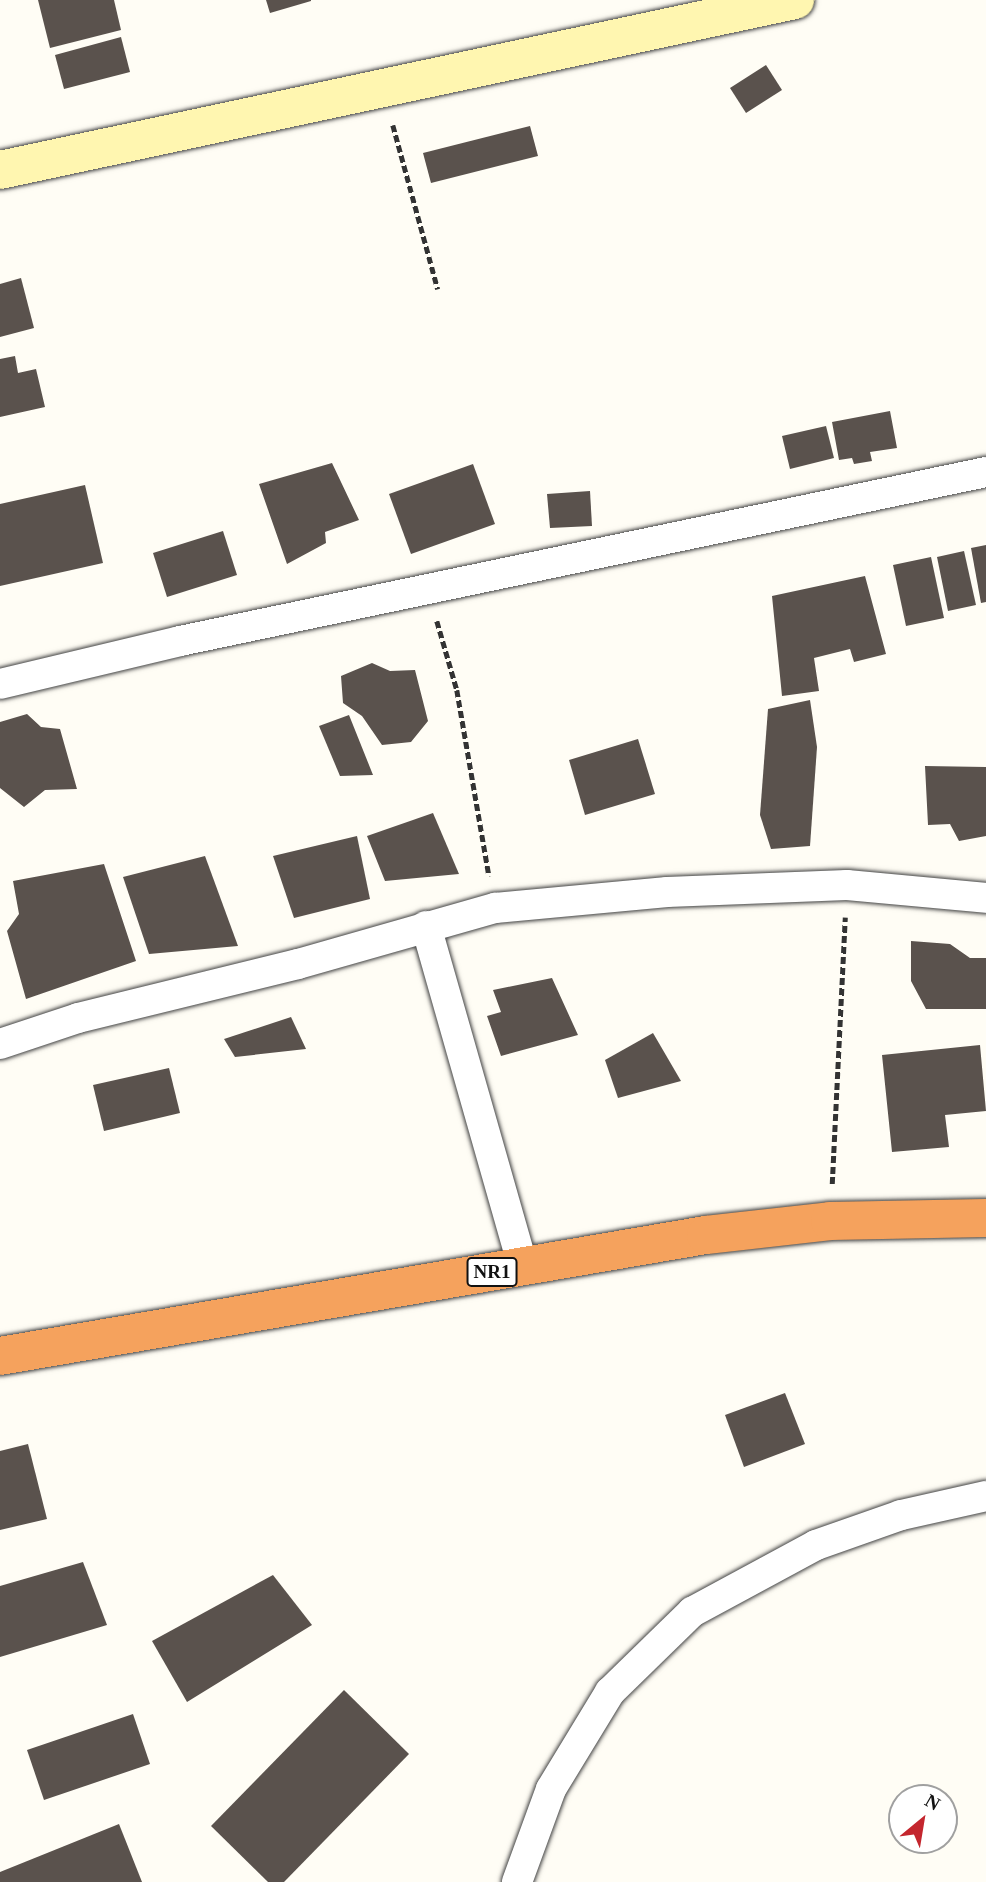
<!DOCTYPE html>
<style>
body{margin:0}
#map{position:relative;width:986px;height:1882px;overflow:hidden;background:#fffdf5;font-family:"Times New Roman",serif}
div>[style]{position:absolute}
.building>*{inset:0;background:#5a524d}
.path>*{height:4.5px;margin-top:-2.25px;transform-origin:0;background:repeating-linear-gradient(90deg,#333 0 7px,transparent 0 10.5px)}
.roads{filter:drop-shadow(0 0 2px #444) drop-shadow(0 0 2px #444)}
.street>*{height:30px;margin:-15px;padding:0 15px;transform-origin:15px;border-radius:15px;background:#fff}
.secondary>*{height:38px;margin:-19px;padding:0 19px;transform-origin:19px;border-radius:19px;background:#fff6b0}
.highway>*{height:38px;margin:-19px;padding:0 19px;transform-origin:19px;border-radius:19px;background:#f5a25d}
span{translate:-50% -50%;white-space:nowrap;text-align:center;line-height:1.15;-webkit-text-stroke:7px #fff;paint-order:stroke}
.shield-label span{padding:2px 5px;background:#fff;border:2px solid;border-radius:5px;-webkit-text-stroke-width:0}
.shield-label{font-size:19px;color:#111;font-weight:700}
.north{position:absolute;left:888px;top:1784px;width:70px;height:70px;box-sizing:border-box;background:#fff;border:2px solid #a0a0a0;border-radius:50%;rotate:30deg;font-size:19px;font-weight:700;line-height:28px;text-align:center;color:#111}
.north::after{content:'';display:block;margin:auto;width:24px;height:32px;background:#c4262e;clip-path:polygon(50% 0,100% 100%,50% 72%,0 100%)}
</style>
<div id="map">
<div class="building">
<i style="clip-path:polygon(38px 0,114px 0,121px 30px,50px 48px)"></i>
<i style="clip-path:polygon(266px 0,311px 0,311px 1px,270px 13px)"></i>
<i style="clip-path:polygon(121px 37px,130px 72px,64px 89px,55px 55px)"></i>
<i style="clip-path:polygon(766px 65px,782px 90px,746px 113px,730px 88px)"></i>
<i style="clip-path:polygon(530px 126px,538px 156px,431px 183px,423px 153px)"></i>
<i style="clip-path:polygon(21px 278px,34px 328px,0 337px,0 284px)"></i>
<i style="clip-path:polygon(15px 356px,18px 373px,36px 369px,45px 407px,0 417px,0 359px)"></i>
<i style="clip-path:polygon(890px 411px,897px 448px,870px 452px,872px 461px,854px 464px,852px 458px,839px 460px,832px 422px)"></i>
<i style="clip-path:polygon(826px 426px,834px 458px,790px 469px,782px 436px)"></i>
<i style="clip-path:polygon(332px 463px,359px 520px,325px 532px,326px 543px,287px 564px,259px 484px)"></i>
<i style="clip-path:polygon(473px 464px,495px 524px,411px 554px,389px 494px)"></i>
<i style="clip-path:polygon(85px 485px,103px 563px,0 586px,0 504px)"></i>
<i style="clip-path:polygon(590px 491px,592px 526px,550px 528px,547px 494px)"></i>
<i style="clip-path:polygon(223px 531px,237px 575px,167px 597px,153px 553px)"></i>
<i style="clip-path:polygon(986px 545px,986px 602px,981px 603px,971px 548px)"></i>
<i style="clip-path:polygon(964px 551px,976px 605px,948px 611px,937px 557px)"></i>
<i style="clip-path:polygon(931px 557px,944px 618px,906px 626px,893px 565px)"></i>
<i style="clip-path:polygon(865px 576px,886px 654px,854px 662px,850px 649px,814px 658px,819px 691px,782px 696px,772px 596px)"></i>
<i style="clip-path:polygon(372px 663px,390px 671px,415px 670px,428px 721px,411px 742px,382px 745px,362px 716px,343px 703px,341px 676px)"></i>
<i style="clip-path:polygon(810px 700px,817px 747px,810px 846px,771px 849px,760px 815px,768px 709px)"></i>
<i style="clip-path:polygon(27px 714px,41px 727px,60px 729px,77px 789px,45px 790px,24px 807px,0 788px,0 722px)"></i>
<i style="clip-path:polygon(349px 715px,373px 775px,340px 776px,319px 726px)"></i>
<i style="clip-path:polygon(638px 739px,655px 794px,585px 815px,569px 760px)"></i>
<i style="clip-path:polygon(925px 766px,986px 767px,986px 836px,959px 841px,950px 824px,928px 825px)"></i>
<i style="clip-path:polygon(433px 813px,459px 874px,385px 881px,367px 836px)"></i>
<i style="clip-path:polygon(357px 836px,370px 899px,294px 918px,273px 856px)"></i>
<i style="clip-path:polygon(205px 856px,238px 946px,149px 954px,123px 877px)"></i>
<i style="clip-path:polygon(104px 864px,136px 961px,26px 999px,7px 931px,19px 914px,13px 881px)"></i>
<i style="clip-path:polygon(911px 941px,950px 944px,970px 958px,986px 958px,986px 1009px,926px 1009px,911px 981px)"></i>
<i style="clip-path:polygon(552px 978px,578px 1035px,501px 1056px,487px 1016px,501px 1012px,493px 990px)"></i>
<i style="clip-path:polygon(291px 1017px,306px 1049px,235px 1057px,224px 1039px)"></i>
<i style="clip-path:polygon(653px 1033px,681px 1081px,618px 1098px,605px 1060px)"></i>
<i style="clip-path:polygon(980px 1045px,986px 1111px,945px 1115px,949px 1147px,892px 1152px,882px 1055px)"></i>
<i style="clip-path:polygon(169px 1068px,180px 1113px,104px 1131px,93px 1085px)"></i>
<i style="clip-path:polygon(785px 1393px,805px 1444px,744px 1467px,725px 1415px)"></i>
<i style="clip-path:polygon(28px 1444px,47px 1519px,0 1530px,0 1451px)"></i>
<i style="clip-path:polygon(83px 1562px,107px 1625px,0 1657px,0 1586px)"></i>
<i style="clip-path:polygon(273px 1575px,312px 1625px,187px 1702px,152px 1641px)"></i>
<i style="clip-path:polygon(344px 1690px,409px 1754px,284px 1882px,268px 1882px,211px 1826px)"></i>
<i style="clip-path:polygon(133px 1714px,150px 1764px,44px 1800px,27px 1750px)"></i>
<i style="clip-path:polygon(119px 1824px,142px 1882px,0 1882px,0 1872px)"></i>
</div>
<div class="path">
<i style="left:393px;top:125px;width:170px;rotate:74.7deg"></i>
<i style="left:437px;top:621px;width:72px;rotate:73.8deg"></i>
<i style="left:457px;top:690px;width:189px;rotate:80.2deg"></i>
<i style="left:832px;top:1184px;width:267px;rotate:-87.2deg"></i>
</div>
<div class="roads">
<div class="street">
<i style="left:0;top:684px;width:185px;rotate:-13.4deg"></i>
<i style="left:180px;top:641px;width:824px;rotate:-11.84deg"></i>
<i style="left:426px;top:926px;width:355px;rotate:74.1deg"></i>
<i style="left:0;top:1044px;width:82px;rotate:-18.4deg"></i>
<i style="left:78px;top:1018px;width:227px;rotate:-13.8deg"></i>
<i style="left:298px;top:964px;width:205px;rotate:-15.9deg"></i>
<i style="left:495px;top:908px;width:173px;rotate:-5.3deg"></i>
<i style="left:667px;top:892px;width:180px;rotate:-2.2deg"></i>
<i style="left:847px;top:885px;width:140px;rotate:5.3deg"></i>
<i style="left:517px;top:1882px;width:99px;rotate:-69.9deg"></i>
<i style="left:551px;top:1789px;width:114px;rotate:-58.7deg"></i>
<i style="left:610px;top:1692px;width:115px;rotate:-44.3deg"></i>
<i style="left:692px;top:1612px;width:141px;rotate:-28.4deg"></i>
<i style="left:816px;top:1545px;width:90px;rotate:-19.4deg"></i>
<i style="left:901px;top:1515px;width:87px;rotate:-12.6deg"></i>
</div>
<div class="secondary">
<i style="left:0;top:170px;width:813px;rotate:-12.07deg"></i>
</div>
<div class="highway">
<i style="left:0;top:1356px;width:716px;rotate:-9.73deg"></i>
<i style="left:706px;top:1235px;width:125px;rotate:-6.4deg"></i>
<i style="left:830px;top:1221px;width:156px;rotate:-1.1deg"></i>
</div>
</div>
<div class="shield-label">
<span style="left:492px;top:1272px">NR1</span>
</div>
<div class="north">N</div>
</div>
